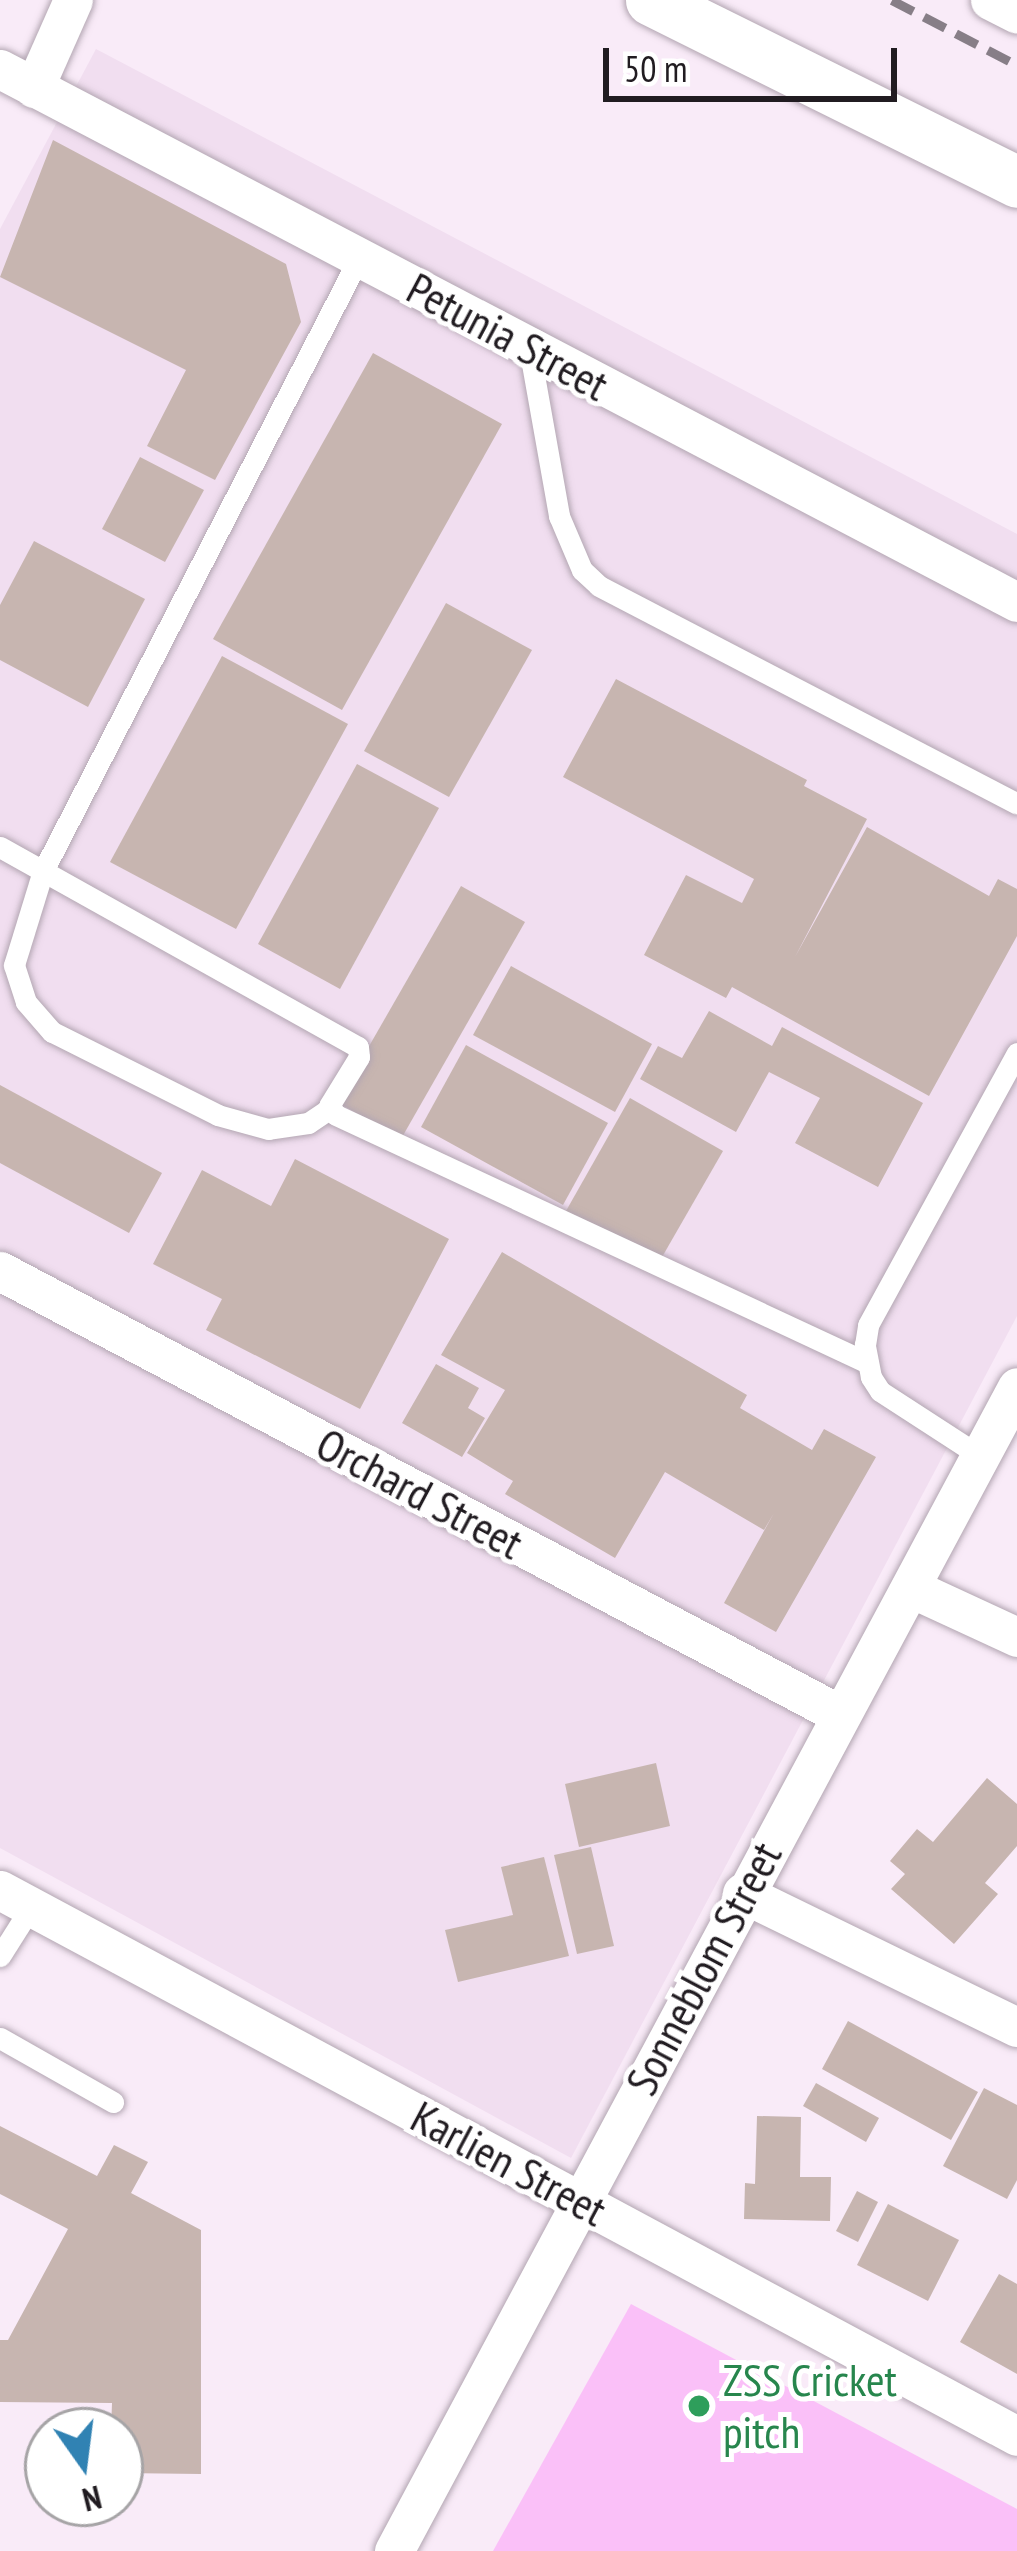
<!DOCTYPE html>
<style>
body{margin:0}
#map{position:relative;width:1017px;height:2551px;overflow:hidden;background:#f9ebf8;font-family:"PT Sans Narrow",sans-serif}
div>[style]{position:absolute}
.built>*{inset:0;background:#f1def0}
.green>*{inset:0;background:#fac0f8}
.building>*{inset:0;background:#c7b5b0}
.roads{filter:drop-shadow(0 0 3px #b3a6b2) drop-shadow(0 0 3px #b3a6b2)}
.service>*{height:21px;margin:-10.5px;padding:0 10.5px;transform-origin:10.5px;border-radius:10.5px;background:#fff}
.minor>*{height:39px;margin:-19.5px;padding:0 19.5px;transform-origin:19.5px;border-radius:19.5px;background:#fff}
.tertiary>*{height:51px;margin:-25.5px;padding:0 25.5px;transform-origin:25.5px;border-radius:25.5px;background:#fff}
.rail>*{height:9px;margin-top:-4.5px;transform-origin:0;background:repeating-linear-gradient(90deg,#877e87 0 24px,transparent 0 36px)}
.dots>*{width:33px;height:33px;translate:-50% -50%;box-sizing:border-box;border:6px solid #fff;border-radius:50%}
span{translate:-50% -50%;white-space:nowrap;text-align:center;line-height:1.15;-webkit-text-stroke:10px #fff;paint-order:stroke}
.street-label{font-size:45px;color:#211c21}
.leisure-label{font-size:45px;color:#27864d}
.left{translate:0 -50%;text-align:left}
.north{position:absolute;left:24px;top:2407px;width:120px;height:120px;box-sizing:border-box;background:#fff;border:3px solid #a6a4a6;border-radius:50%;rotate:166deg;font-size:33px;font-weight:700;line-height:48px;text-align:center;color:#211c21}
.north::after{content:'';display:block;margin:auto;width:42px;height:54px;background:#3082b3;clip-path:polygon(50% 0,100% 100%,50% 72%,0 100%)}
.scale{position:absolute;left:603px;top:48px;width:294px;height:54px;box-sizing:border-box;border:6px solid #211c21;border-top:0;padding-left:15px;font-size:36px;line-height:42px;white-space:nowrap;color:#211c21;-webkit-text-stroke:9px #fff;paint-order:stroke}
</style>
<div id="map">
<div class="built">
<i style="clip-path:polygon(96px 49px,1017px 534px,1017px 1316px,571px 2158px,0 1848px,0 229px)"></i>
</div>
<div class="green">
<i style="clip-path:polygon(631px 2304px,1017px 2509px,1017px 2551px,493px 2551px)"></i>
</div>
<div class="building">
<i style="clip-path:polygon(53px 140px,286px 264px,301px 322px,215px 480px,147px 446px,186px 370px,0 277px)"></i>
<i style="clip-path:polygon(373px 353px,502px 424px,342px 710px,213px 639px)"></i>
<i style="clip-path:polygon(140px 457px,204px 490px,165px 562px,102px 529px)"></i>
<i style="clip-path:polygon(34px 541px,145px 599px,88px 707px,0 660px,0 605px)"></i>
<i style="clip-path:polygon(446px 603px,532px 650px,449px 797px,364px 751px)"></i>
<i style="clip-path:polygon(222px 656px,348px 724px,236px 929px,110px 862px)"></i>
<i style="clip-path:polygon(616px 679px,807px 780px,804px 786px,867px 819px,795px 957px,867px 827px,989px 896px,998px 879px,1017px 889px,1017px 936px,929px 1096px,732px 987px,726px 998px,644px 955px,686px 875px,742px 903px,754px 879px,563px 777px)"></i>
<i style="clip-path:polygon(357px 764px,439px 808px,340px 989px,258px 944px)"></i>
<i style="clip-path:polygon(461px 886px,525px 922px,401px 1139px,337px 1102px)"></i>
<i style="clip-path:polygon(511px 966px,652px 1044px,615px 1112px,473px 1035px)"></i>
<i style="clip-path:polygon(709px 1011px,772px 1046px,782px 1027px,923px 1103px,878px 1187px,795px 1143px,820px 1098px,769px 1072px,736px 1132px,640px 1079px,658px 1046px,682px 1058px)"></i>
<i style="clip-path:polygon(466px 1045px,608px 1123px,563px 1205px,421px 1127px)"></i>
<i style="clip-path:polygon(0 1085px,162px 1173px,129px 1233px,0 1163px)"></i>
<i style="clip-path:polygon(630px 1098px,723px 1151px,654px 1271px,562px 1218px)"></i>
<i style="clip-path:polygon(295px 1159px,449px 1239px,360px 1409px,206px 1330px,222px 1299px,153px 1264px,202px 1170px,271px 1206px)"></i>
<i style="clip-path:polygon(502px 1252px,747px 1395px,740px 1408px,812px 1450px,824px 1429px,876px 1457px,776px 1632px,724px 1603px,774px 1513px,764px 1530px,665px 1472px,615px 1558px,505px 1494px,513px 1481px,467px 1453px,505px 1390px,441px 1355px)"></i>
<i style="clip-path:polygon(436px 1364px,479px 1388px,468px 1408px,485px 1418px,462px 1457px,402px 1423px)"></i>
<i style="clip-path:polygon(656px 1763px,670px 1826px,579px 1847px,565px 1784px)"></i>
<i style="clip-path:polygon(987px 1778px,1017px 1804px,1017px 1846px,985px 1883px,998px 1894px,954px 1944px,891px 1889px,905px 1874px,890px 1861px,917px 1829px,933px 1842px)"></i>
<i style="clip-path:polygon(591px 1847px,614px 1946px,577px 1954px,554px 1855px)"></i>
<i style="clip-path:polygon(544px 1857px,569px 1956px,458px 1982px,445px 1930px,513px 1915px,501px 1867px)"></i>
<i style="clip-path:polygon(848px 2021px,978px 2092px,951px 2140px,822px 2069px)"></i>
<i style="clip-path:polygon(816px 2083px,879px 2118px,866px 2142px,803px 2106px)"></i>
<i style="clip-path:polygon(984px 2088px,1017px 2105px,1017px 2180px,1007px 2199px,943px 2166px)"></i>
<i style="clip-path:polygon(757px 2116px,801px 2117px,800px 2177px,831px 2177px,830px 2221px,744px 2219px,745px 2183px,755px 2184px)"></i>
<i style="clip-path:polygon(0 2126px,97px 2176px,114px 2145px,148px 2162px,131px 2193px,201px 2230px,201px 2474px,120px 2473px,120px 2431px,111px 2431px,112px 2403px,0 2402px,0 2340px,8px 2340px,68px 2229px,0 2194px)"></i>
<i style="clip-path:polygon(857px 2191px,878px 2202px,858px 2242px,836px 2231px)"></i>
<i style="clip-path:polygon(888px 2204px,959px 2240px,928px 2301px,857px 2265px)"></i>
<i style="clip-path:polygon(999px 2274px,1017px 2284px,1017px 2374px,960px 2342px)"></i>
</div>
<div class="roads">
<div class="service">
<i style="left:529px;top:347px;width:172px;rotate:79.9deg"></i>
<i style="left:559px;top:516px;width:59px;rotate:66.9deg"></i>
<i style="left:582px;top:570px;width:23px;rotate:43deg"></i>
<i style="left:599px;top:586px;width:471px;rotate:27.5deg"></i>
<i style="left:0;top:847px;width:410px;rotate:29.2deg"></i>
<i style="left:358px;top:1047px;width:10px;rotate:84deg"></i>
<i style="left:359px;top:1057px;width:57px;rotate:121.5deg"></i>
<i style="left:329px;top:1106px;width:11px;rotate:52deg"></i>
<i style="left:336px;top:1115px;width:585px;rotate:24.99deg"></i>
<i style="left:329px;top:1109px;width:25px;rotate:146deg"></i>
<i style="left:308px;top:1123px;width:40px;rotate:171.5deg"></i>
<i style="left:268px;top:1129px;width:52px;rotate:-164.4deg"></i>
<i style="left:218px;top:1115px;width:186px;rotate:-153.4deg"></i>
<i style="left:52px;top:1032px;width:40px;rotate:-131deg"></i>
<i style="left:26px;top:1002px;width:39px;rotate:-108deg"></i>
<i style="left:14px;top:965px;width:98px;rotate:-72.9deg"></i>
<i style="left:43px;top:871px;width:690px;rotate:-62.73deg"></i>
<i style="left:980px;top:1456px;width:119px;rotate:-147deg"></i>
<i style="left:880px;top:1391px;width:17px;rotate:-123deg"></i>
<i style="left:871px;top:1377px;width:33px;rotate:-101deg"></i>
<i style="left:865px;top:1345px;width:20px;rotate:-81deg"></i>
<i style="left:868px;top:1325px;width:310px;rotate:-61.3deg"></i>
<i style="left:0;top:1956px;width:58px;rotate:-57.7deg"></i>
<i style="left:0;top:2038px;width:130px;rotate:29.5deg"></i>
</div>
<div class="minor">
<i style="left:990px;top:0;width:30px;rotate:27deg"></i>
<i style="left:0;top:69px;width:1148px;rotate:27.66deg"></i>
<i style="left:34px;top:88px;width:96px;rotate:-66.1deg"></i>
<i style="left:0;top:1271px;width:949px;rotate:27.83deg"></i>
<i style="left:911px;top:1588px;width:117px;rotate:24.8deg"></i>
<i style="left:0;top:1890px;width:1154px;rotate:28.23deg"></i>
<i style="left:742px;top:1893px;width:306px;rotate:26deg"></i>
<i style="left:394px;top:2551px;width:1320px;rotate:-61.84deg"></i>
</div>
<div class="tertiary">
<i style="left:651px;top:0;width:409px;rotate:26.4deg"></i>
</div>
</div>
<div class="rail">
<i style="left:892px;top:0;width:141px;rotate:27.5deg"></i>
</div>
<div class="dots">
<i style="left:699px;top:2406px;background:#2e9e5b"></i>
</div>
<div class="street-label">
<span style="left:508px;top:336px;rotate:28deg">Petunia Street</span>
<span style="left:420px;top:1493px;rotate:28deg">Orchard Street</span>
<span style="left:703px;top:1968px;rotate:-62deg">Sonneblom Street</span>
<span style="left:509px;top:2163px;rotate:28deg">Karlien Street</span>
</div>
<div class="leisure-label">
<span class="left" style="left:723px;top:2406px">ZSS Cricket<br>pitch</span>
</div>
<div class="north">N</div>
<div class="scale">50 m</div>
</div>
